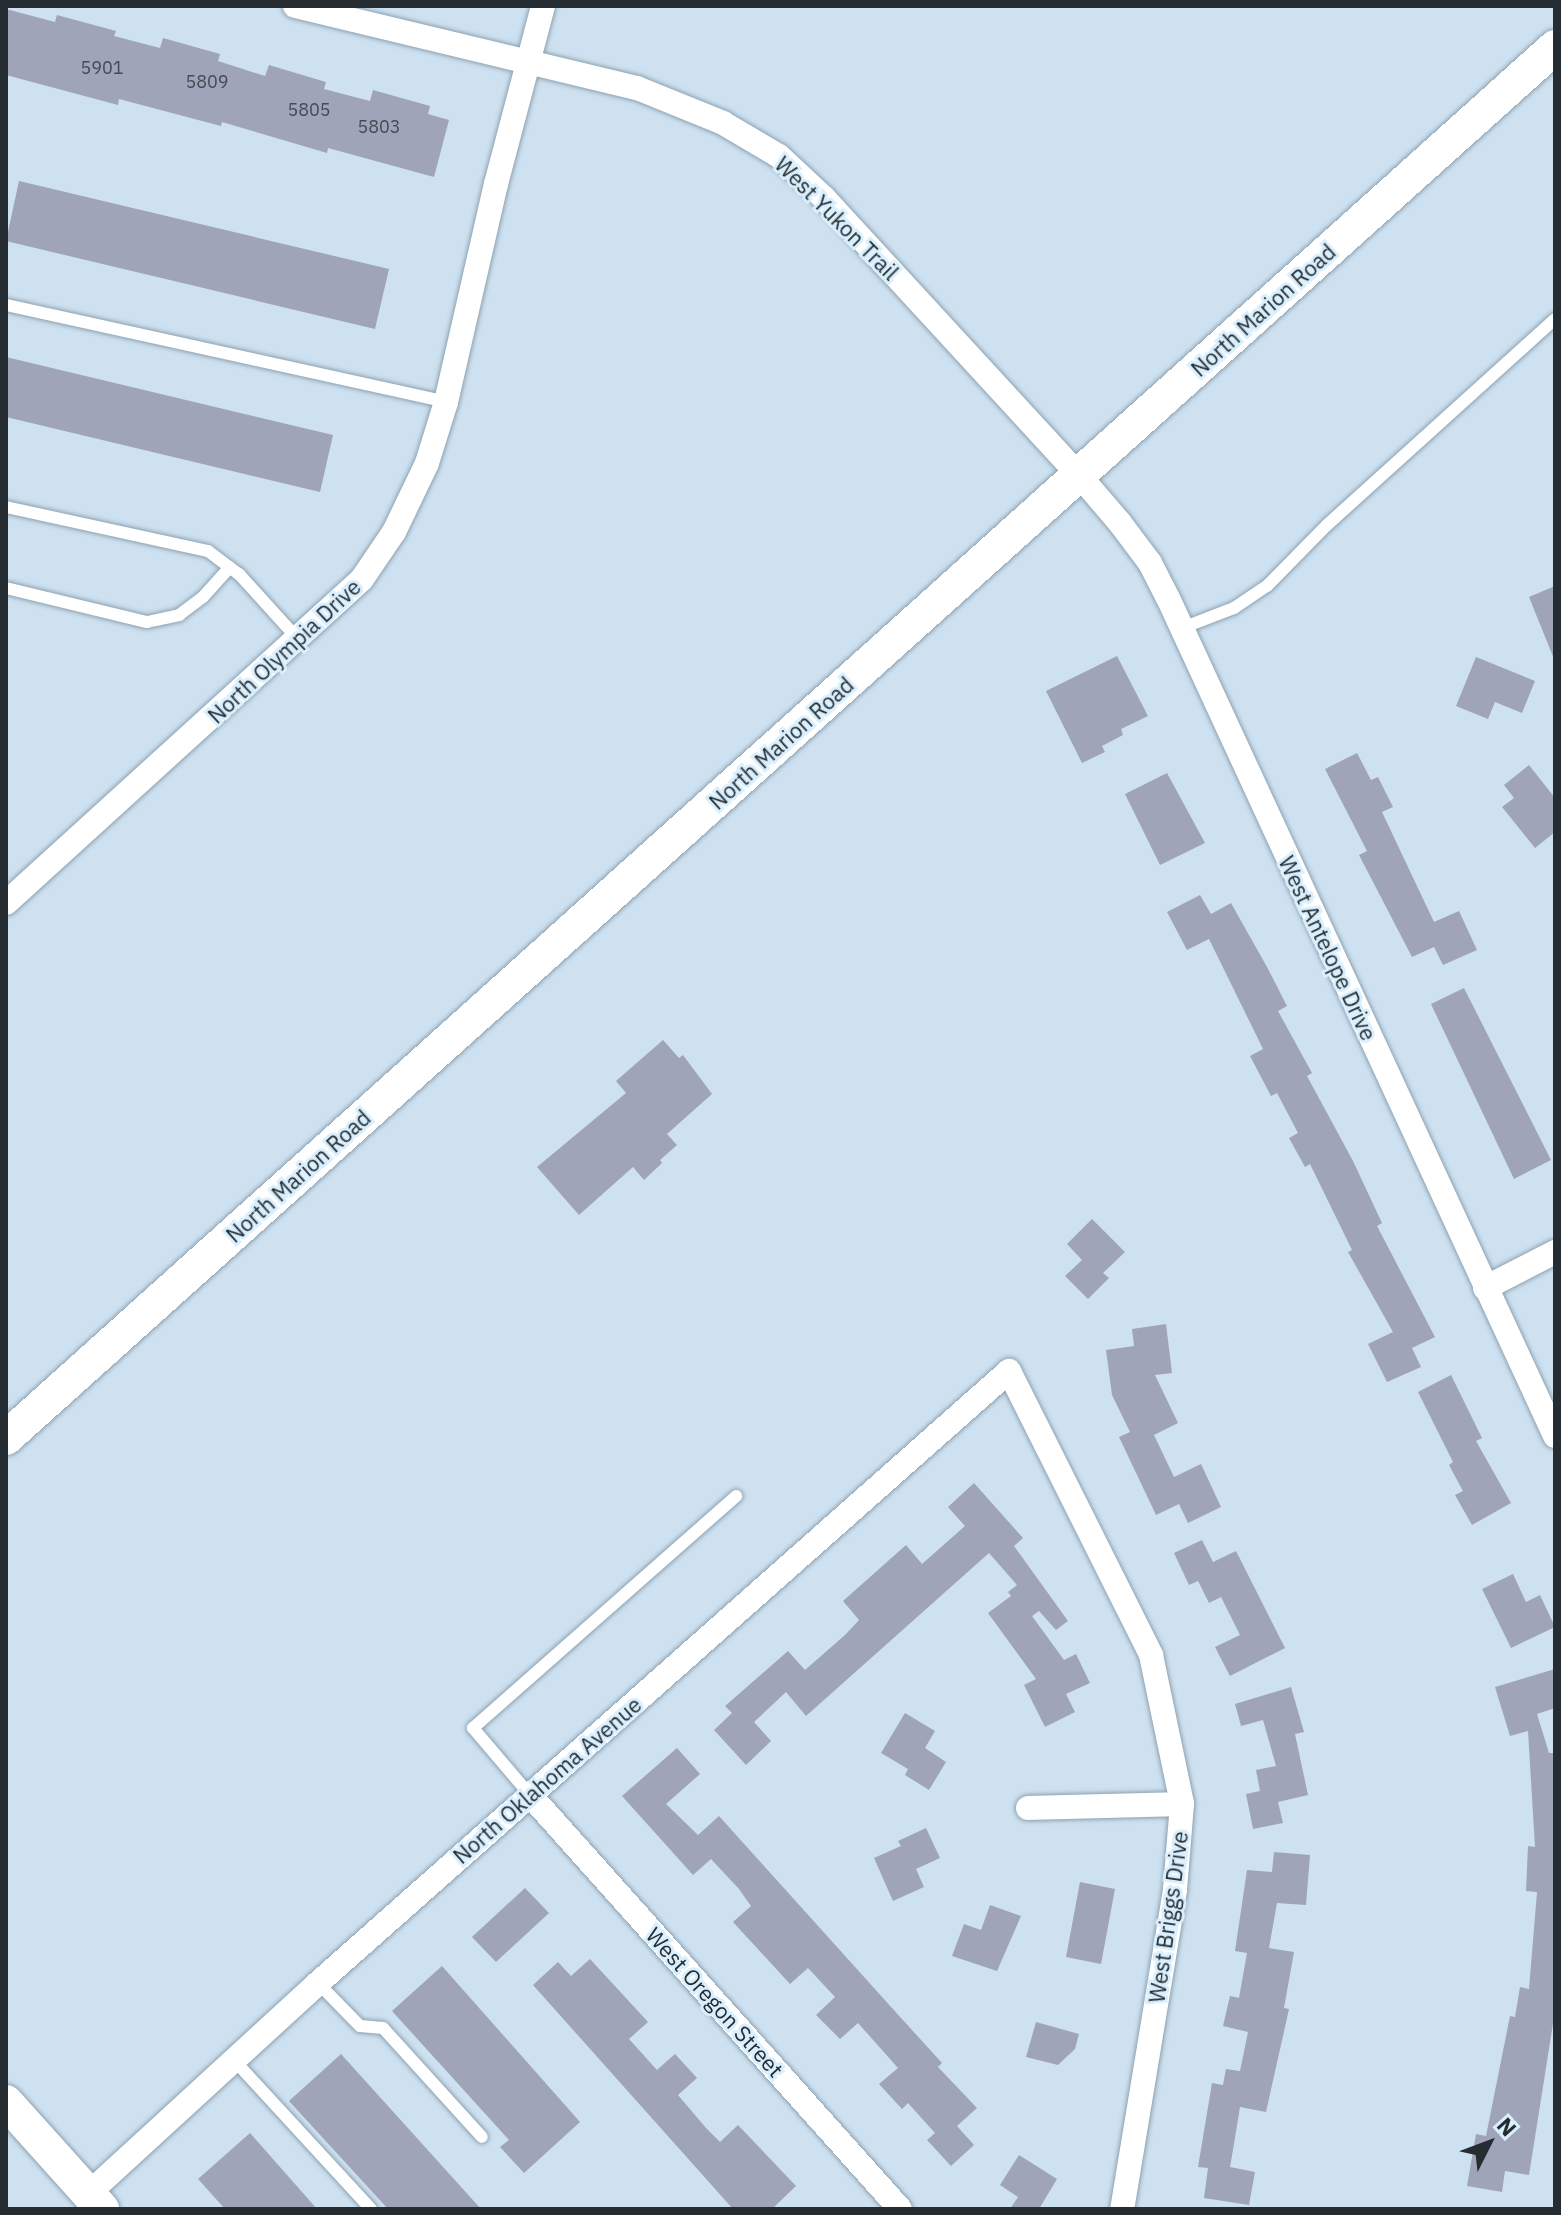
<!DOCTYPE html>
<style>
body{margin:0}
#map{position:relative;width:1561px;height:2215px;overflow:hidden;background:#cde1f1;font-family:"IBM Plex Sans",sans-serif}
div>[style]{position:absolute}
.building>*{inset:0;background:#9fa4b9}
.roads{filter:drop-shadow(0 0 2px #8ea2b0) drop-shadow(0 0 2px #8ea2b0)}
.service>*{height:12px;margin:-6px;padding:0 6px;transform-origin:6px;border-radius:6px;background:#fff}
.minor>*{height:24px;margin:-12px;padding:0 12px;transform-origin:12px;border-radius:12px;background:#fff}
.secondary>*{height:34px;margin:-17px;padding:0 17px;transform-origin:17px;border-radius:17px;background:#fff}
span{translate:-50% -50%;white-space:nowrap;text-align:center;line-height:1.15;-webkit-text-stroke:6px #daeffe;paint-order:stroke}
.number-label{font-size:18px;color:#444b54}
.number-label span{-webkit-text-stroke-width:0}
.street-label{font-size:22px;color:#252d32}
.frame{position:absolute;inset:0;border:8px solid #252d32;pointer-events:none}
.north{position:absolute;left:1449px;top:2103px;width:80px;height:80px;-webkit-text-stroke:6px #daeffe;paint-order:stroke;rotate:48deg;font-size:22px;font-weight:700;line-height:32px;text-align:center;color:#252d32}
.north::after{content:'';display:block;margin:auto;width:28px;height:36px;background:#252d32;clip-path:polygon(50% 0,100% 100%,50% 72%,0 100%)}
</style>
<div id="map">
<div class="building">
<i style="clip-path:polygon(6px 9px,55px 22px,57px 15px,116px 31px,114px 36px,160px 48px,163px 38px,220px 54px,218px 61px,265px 76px,269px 65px,326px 82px,324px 89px,370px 101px,373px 90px,430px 106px,428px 114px,449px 120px,434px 177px,328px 148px,327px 153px,222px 122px,221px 126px,119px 99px,118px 105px,6px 75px)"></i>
<i style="clip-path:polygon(19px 181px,389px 269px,375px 329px,6px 241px)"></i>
<i style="clip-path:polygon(6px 357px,333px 435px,320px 492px,6px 417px)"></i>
<i style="clip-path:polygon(1555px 586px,1555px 659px,1554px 659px,1529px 597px)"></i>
<i style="clip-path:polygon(1117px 656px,1148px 716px,1121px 729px,1123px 735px,1102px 746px,1105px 752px,1082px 763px,1046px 691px)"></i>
<i style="clip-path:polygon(1476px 657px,1535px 681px,1522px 713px,1495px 702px,1488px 719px,1456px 706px)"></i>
<i style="clip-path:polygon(1357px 753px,1371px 780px,1378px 777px,1393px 807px,1382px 812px,1434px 922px,1459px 911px,1477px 950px,1443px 965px,1434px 947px,1412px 957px,1359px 855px,1367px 851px,1325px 769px)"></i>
<i style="clip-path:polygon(1529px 765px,1555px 798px,1555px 832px,1535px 848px,1502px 807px,1514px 798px,1504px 785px)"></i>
<i style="clip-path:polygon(1167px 773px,1205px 843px,1160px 865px,1125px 794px)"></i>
<i style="clip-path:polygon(1200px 895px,1211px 914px,1231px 903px,1267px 967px,1287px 1006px,1278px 1011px,1312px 1073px,1307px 1076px,1353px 1161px,1382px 1223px,1377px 1226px,1435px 1337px,1412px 1348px,1421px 1367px,1387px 1382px,1368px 1344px,1393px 1332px,1348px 1252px,1352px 1250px,1310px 1164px,1305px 1167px,1289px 1138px,1298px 1133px,1277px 1093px,1271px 1096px,1250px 1056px,1263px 1049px,1209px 939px,1187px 950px,1167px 912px)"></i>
<i style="clip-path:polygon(1464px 988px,1551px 1160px,1514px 1179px,1431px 1004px)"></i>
<i style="clip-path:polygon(663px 1040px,679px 1058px,683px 1055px,712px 1094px,667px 1134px,677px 1145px,660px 1160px,662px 1163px,644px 1180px,633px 1167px,579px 1215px,537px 1167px,626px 1093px,616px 1081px)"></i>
<i style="clip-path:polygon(1092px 1219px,1125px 1252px,1103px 1273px,1109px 1278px,1088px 1299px,1065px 1276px,1082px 1260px,1067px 1244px)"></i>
<i style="clip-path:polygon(1166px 1324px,1172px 1373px,1155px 1375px,1178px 1423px,1154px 1435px,1174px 1477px,1201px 1464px,1221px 1507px,1188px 1523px,1179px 1504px,1156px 1515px,1119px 1437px,1130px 1432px,1112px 1395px,1106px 1350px,1134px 1346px,1132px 1329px)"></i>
<i style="clip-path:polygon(1451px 1375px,1482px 1438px,1476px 1441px,1511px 1503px,1472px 1525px,1455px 1495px,1463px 1491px,1449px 1465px,1453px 1462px,1418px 1392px)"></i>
<i style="clip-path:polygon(974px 1483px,1023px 1538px,1014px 1546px,1068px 1621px,1056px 1630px,1039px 1611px,1032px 1616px,1064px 1660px,1076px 1654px,1090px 1683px,1066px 1694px,1075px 1712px,1045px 1727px,1024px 1685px,1036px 1679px,988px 1613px,1011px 1596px,1008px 1592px,1017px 1585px,989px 1553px,806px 1716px,786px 1692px,754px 1722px,771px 1741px,746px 1765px,714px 1730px,732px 1713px,725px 1706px,788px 1651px,805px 1670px,845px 1635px,859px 1620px,843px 1601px,906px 1545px,922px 1564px,965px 1526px,948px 1507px)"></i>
<i style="clip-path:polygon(1202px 1540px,1213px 1562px,1236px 1551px,1285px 1648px,1230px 1676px,1215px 1647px,1240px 1635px,1221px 1597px,1209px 1603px,1198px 1581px,1189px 1585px,1174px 1553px)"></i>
<i style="clip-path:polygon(1513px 1574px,1526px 1602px,1540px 1595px,1555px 1627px,1511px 1648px,1482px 1589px)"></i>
<i style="clip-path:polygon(1555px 1669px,1555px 1708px,1537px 1714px,1549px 1753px,1555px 1753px,1555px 2011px,1529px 2175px,1505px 2171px,1502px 2192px,1467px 2186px,1476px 2134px,1486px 2136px,1510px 2016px,1515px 2017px,1520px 1987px,1529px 1989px,1537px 1892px,1526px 1891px,1528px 1846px,1535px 1847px,1528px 1731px,1510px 1736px,1495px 1687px)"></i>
<i style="clip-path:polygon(1291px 1687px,1304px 1732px,1295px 1734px,1308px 1795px,1278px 1802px,1283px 1823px,1253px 1829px,1246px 1794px,1260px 1791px,1256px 1770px,1276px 1766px,1263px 1720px,1241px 1726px,1235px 1704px)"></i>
<i style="clip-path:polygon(905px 1713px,935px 1731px,925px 1748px,946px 1762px,929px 1790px,905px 1775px,908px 1769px,881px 1753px)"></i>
<i style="clip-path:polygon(677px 1748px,700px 1774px,666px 1804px,698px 1835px,719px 1816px,892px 2008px,942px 2063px,938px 2067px,977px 2108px,957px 2126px,974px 2145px,951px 2166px,927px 2140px,935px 2133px,908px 2103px,902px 2109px,879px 2084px,898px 2068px,858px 2023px,840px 2039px,816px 2015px,835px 1997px,808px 1968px,790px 1984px,733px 1922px,751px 1906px,739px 1889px,711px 1859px,693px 1875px,622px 1796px)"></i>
<i style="clip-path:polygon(926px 1828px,940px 1858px,916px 1869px,924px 1887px,893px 1901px,874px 1858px,901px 1846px,898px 1841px)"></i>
<i style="clip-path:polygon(1274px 1852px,1310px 1855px,1306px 1905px,1277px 1903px,1269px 1948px,1294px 1952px,1284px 2008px,1289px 2009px,1266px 2112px,1240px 2107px,1234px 2144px,1230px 2167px,1255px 2172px,1249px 2205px,1204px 2198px,1208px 2168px,1198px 2167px,1212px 2083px,1223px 2085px,1226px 2069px,1240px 2071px,1248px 2032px,1223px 2026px,1230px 1996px,1239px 1998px,1247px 1953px,1235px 1951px,1247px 1870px,1272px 1872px)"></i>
<i style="clip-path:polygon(1080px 1882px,1115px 1889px,1101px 1964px,1066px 1957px)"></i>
<i style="clip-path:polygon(525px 1888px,549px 1913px,496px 1962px,472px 1937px)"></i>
<i style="clip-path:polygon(990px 1905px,1021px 1916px,997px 1971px,952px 1956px,964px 1924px,981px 1930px)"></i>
<i style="clip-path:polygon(590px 1959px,648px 2022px,629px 2039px,657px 2070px,675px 2054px,697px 2078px,678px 2095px,706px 2128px,720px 2142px,738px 2125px,796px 2186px,772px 2209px,733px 2209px,533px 1985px,558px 1962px,571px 1976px)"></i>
<i style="clip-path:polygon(442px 1966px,580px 2122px,524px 2173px,500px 2147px,509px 2140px,392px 2011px)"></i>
<i style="clip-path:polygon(1036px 2022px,1079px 2034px,1075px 2049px,1058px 2065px,1026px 2057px)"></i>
<i style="clip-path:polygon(341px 2054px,481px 2209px,388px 2209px,289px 2101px)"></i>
<i style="clip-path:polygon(250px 2133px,317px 2209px,225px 2209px,198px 2179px)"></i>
<i style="clip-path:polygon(1019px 2155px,1057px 2179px,1039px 2209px,1010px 2209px,1018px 2197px,1000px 2185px)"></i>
</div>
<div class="roads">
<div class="service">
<i style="left:6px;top:305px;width:451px;rotate:12.4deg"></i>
<i style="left:6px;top:507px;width:207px;rotate:12.3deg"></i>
<i style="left:208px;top:551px;width:39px;rotate:37deg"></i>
<i style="left:239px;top:574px;width:88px;rotate:47.8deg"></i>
<i style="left:6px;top:588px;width:145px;rotate:13.6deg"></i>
<i style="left:147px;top:622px;width:33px;rotate:-12deg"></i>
<i style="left:179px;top:615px;width:30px;rotate:-37deg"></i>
<i style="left:203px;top:597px;width:40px;rotate:-48deg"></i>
<i style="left:1182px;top:628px;width:56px;rotate:-21deg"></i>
<i style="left:1234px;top:608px;width:40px;rotate:-34deg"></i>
<i style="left:1267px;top:586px;width:86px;rotate:-45.5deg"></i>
<i style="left:1327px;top:525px;width:307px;rotate:-42.1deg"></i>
<i style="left:530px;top:1795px;width:88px;rotate:-130.4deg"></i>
<i style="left:473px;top:1728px;width:351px;rotate:-41.4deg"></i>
<i style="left:318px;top:1983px;width:60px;rotate:45.7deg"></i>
<i style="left:360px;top:2026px;width:23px;rotate:5deg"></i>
<i style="left:383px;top:2028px;width:147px;rotate:47.8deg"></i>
<i style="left:233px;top:2059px;width:204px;rotate:47.4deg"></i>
</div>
<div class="minor">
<i style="left:295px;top:6px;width:352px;rotate:13.5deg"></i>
<i style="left:637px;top:88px;width:93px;rotate:22.1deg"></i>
<i style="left:723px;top:123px;width:65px;rotate:30.5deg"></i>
<i style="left:779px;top:156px;width:62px;rotate:43deg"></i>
<i style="left:824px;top:198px;width:377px;rotate:47.4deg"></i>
<i style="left:1079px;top:475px;width:63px;rotate:49.5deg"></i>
<i style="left:1120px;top:523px;width:50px;rotate:53.1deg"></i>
<i style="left:1150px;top:563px;width:39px;rotate:63deg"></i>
<i style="left:1168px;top:598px;width:923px;rotate:65.21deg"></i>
<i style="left:6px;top:903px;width:481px;rotate:-42.3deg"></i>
<i style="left:362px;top:579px;width:57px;rotate:-55.8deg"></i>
<i style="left:394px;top:532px;width:76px;rotate:-64.4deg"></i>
<i style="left:427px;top:463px;width:64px;rotate:-72.7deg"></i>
<i style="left:446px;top:402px;width:224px;rotate:-77.1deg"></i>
<i style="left:496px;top:184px;width:184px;rotate:-75.2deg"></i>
<i style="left:1485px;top:1288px;width:79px;rotate:-27.2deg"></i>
<i style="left:530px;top:1795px;width:555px;rotate:48.21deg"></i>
<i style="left:1028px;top:1808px;width:154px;rotate:-1.5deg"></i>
<i style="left:88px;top:2194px;width:312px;rotate:-42.5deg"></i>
<i style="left:318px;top:1983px;width:923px;rotate:-41.53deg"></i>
<i style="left:1009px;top:1371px;width:318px;rotate:63.4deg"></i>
<i style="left:1151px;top:1655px;width:152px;rotate:78.2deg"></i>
<i style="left:1182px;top:1804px;width:86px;rotate:94.7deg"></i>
<i style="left:1175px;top:1890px;width:323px;rotate:99.4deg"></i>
</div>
<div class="secondary">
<i style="left:6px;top:1438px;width:2082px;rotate:-41.92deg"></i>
<i style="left:6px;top:2102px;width:144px;rotate:48.1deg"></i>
</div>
</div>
<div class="number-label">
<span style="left:102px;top:68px">5901</span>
<span style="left:207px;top:82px">5809</span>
<span style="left:309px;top:110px">5805</span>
<span style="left:379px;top:127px">5803</span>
</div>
<div class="street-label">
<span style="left:837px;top:218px;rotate:45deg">West Yukon Trail</span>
<span style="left:1263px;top:310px;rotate:-42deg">North Marion Road</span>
<span style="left:284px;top:651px;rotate:-43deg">North Olympia Drive</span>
<span style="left:781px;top:743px;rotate:-42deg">North Marion Road</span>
<span style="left:1328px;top:948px;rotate:65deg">West Antelope Drive</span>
<span style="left:298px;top:1176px;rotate:-42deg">North Marion Road</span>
<span style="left:547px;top:1780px;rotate:-41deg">North Oklahoma Avenue</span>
<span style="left:1168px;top:1917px;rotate:-82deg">West Briggs Drive</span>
<span style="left:715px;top:2002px;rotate:48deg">West Oregon Street</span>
</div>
<div class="frame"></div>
<div class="north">N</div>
</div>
